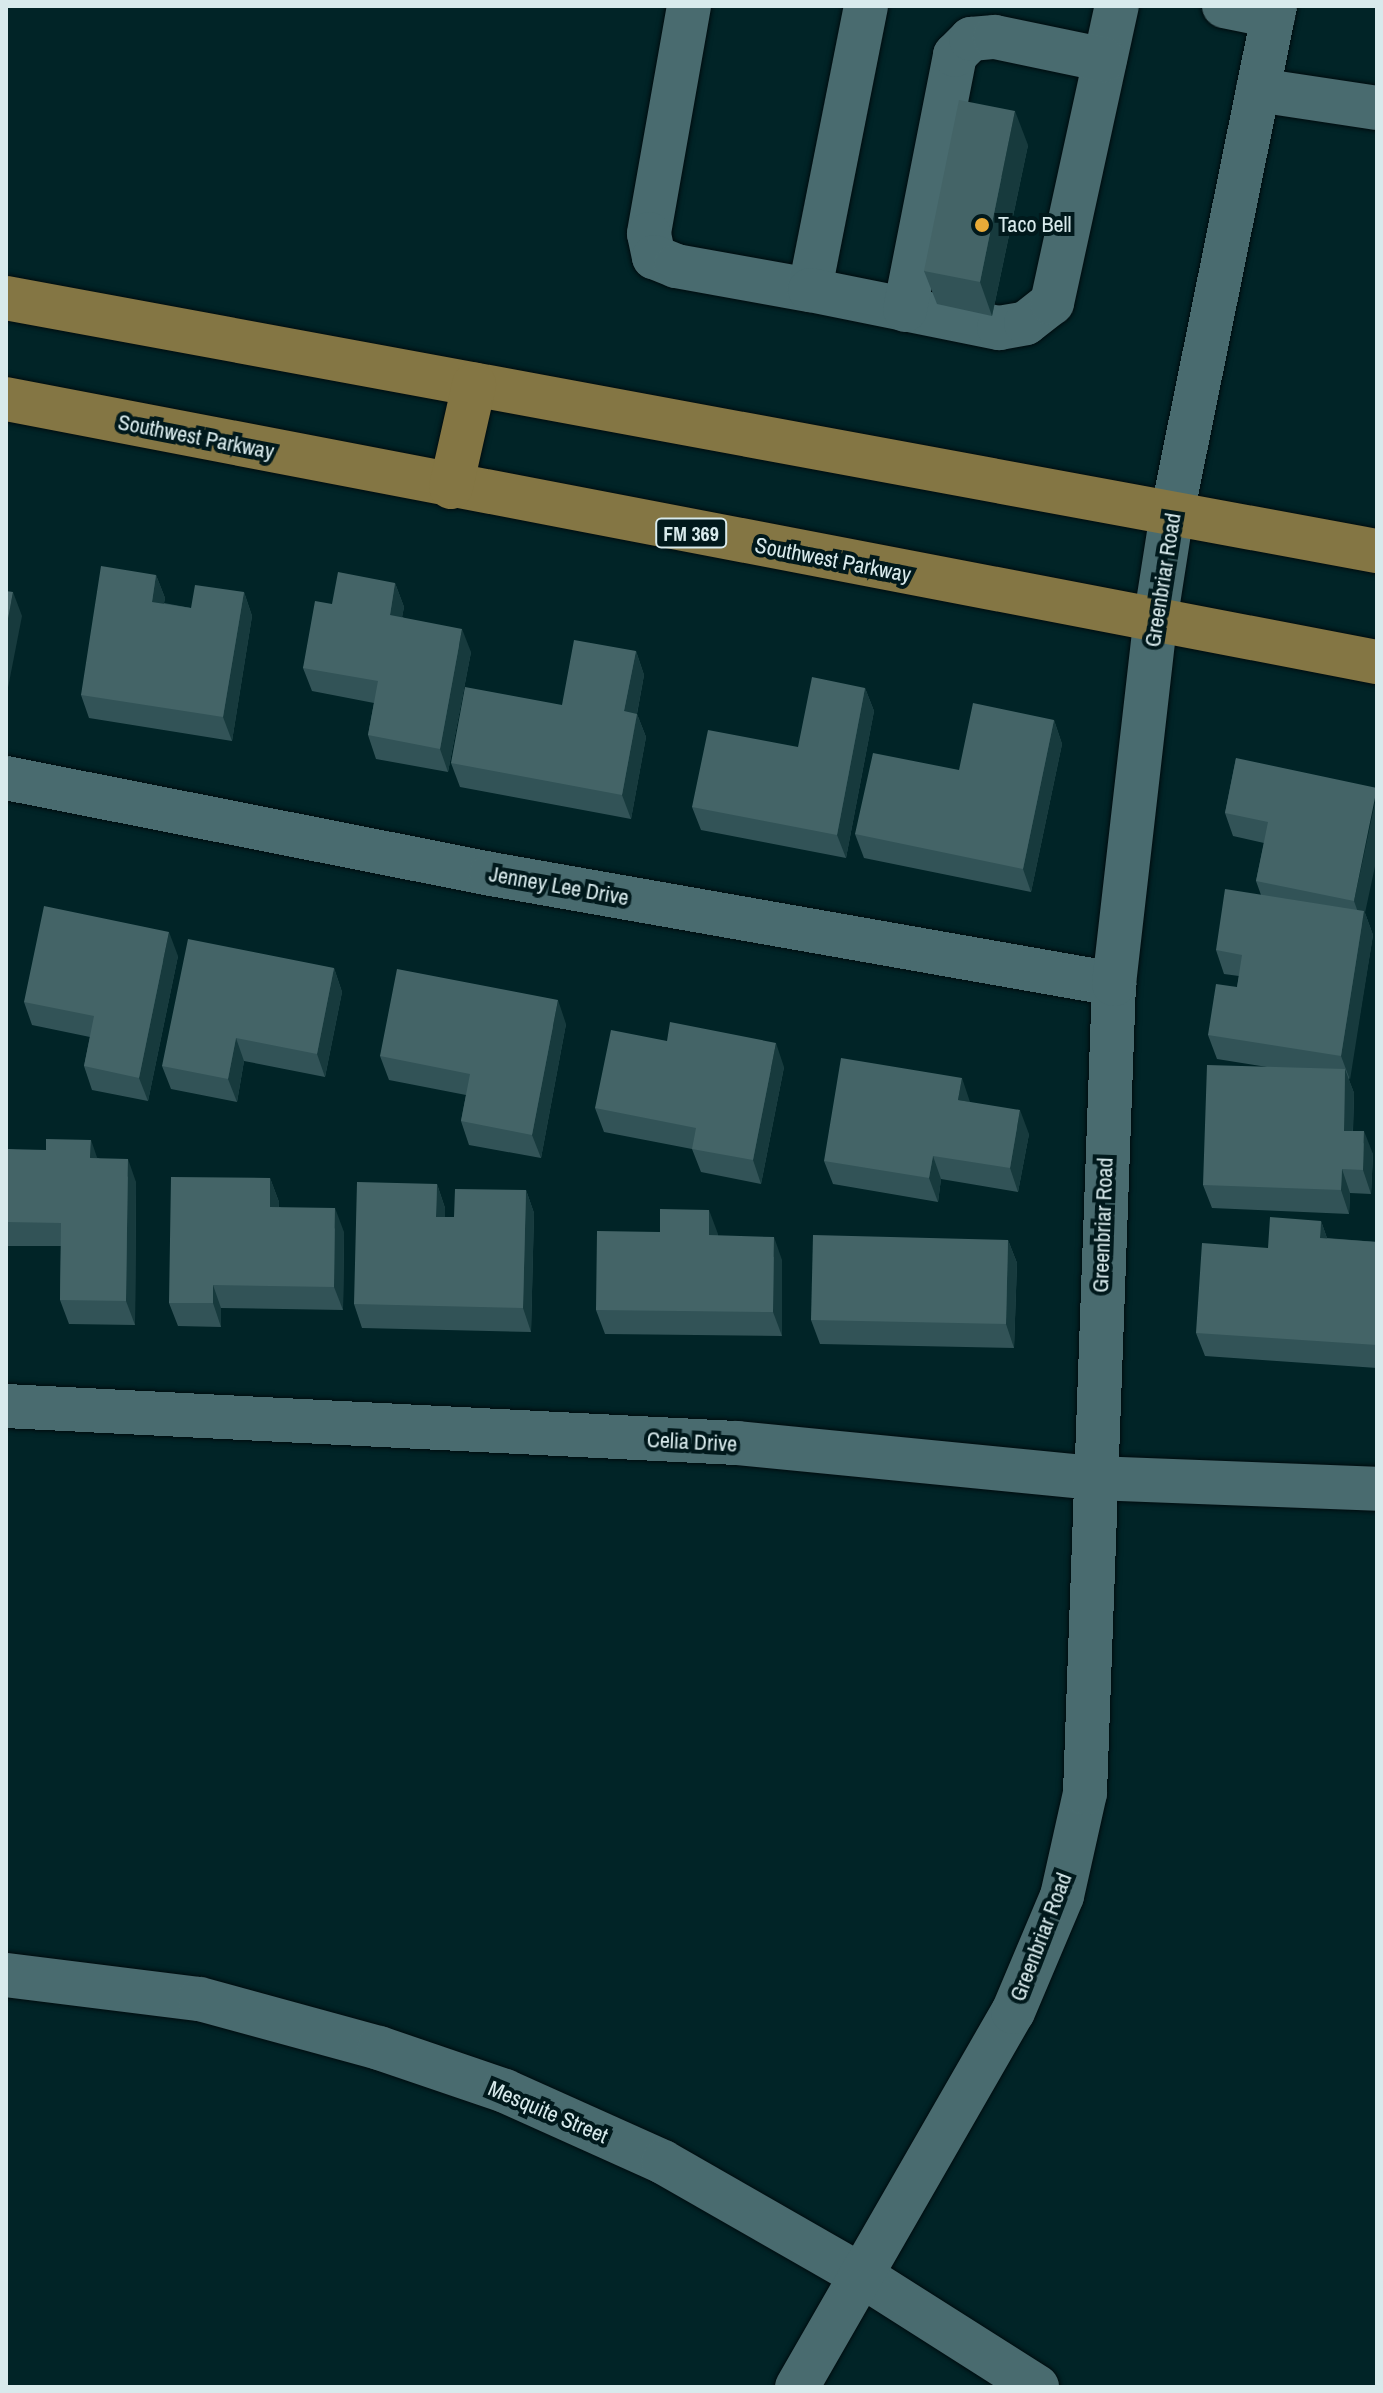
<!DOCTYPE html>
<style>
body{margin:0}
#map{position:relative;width:1383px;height:2393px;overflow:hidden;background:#012427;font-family:"Archivo Narrow",sans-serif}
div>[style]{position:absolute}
.roads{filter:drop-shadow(0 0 2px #000c0f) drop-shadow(0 0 2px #000c0f)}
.minor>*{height:44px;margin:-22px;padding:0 22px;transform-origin:22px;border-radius:22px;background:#496b6f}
.major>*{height:44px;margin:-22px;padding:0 22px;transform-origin:22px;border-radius:22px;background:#847644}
.wall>*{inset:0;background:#325357}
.shaded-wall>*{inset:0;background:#173a3d}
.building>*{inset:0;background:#446467}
.dots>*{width:22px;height:22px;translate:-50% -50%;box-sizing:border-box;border:4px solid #01191c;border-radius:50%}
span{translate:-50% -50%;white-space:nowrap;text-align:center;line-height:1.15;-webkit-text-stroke:8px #01191c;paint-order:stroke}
.shield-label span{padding:2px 6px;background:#01191c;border:2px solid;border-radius:6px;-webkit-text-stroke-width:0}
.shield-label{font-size:20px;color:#d8eaec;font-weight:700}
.poi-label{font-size:22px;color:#d8eaec}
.left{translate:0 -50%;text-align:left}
.street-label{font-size:22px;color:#d8eaec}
.frame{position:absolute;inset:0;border:8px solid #d8eaec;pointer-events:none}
</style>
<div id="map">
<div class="roads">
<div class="minor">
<i style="left:689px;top:6px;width:231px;rotate:100deg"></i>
<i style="left:649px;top:234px;width:24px;rotate:78deg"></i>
<i style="left:654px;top:257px;width:24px;rotate:22deg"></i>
<i style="left:676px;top:266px;width:136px;rotate:10.2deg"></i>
<i style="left:866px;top:6px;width:289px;rotate:101.2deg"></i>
<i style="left:810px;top:290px;width:193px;rotate:11.4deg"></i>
<i style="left:999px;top:328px;width:27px;rotate:-10deg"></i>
<i style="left:1026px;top:323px;width:33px;rotate:-38deg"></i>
<i style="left:1052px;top:303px;width:304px;rotate:-77.7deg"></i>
<i style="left:1224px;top:6px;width:50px;rotate:11.5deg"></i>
<i style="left:1258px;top:90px;width:120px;rotate:8.6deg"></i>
<i style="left:905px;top:310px;width:260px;rotate:-78.9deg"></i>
<i style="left:955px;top:55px;width:23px;rotate:-45deg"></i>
<i style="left:971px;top:39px;width:24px;rotate:-5deg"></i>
<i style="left:995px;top:37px;width:112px;rotate:11.8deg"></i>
<i style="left:6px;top:778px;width:494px;rotate:11.2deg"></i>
<i style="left:491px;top:874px;width:633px;rotate:10.01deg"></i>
<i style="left:6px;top:1406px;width:732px;rotate:2.9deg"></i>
<i style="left:737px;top:1443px;width:361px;rotate:5.6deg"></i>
<i style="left:1096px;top:1478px;width:281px;rotate:2.2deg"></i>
<i style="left:6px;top:1975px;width:195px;rotate:7.1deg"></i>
<i style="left:200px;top:1999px;width:186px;rotate:15.3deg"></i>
<i style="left:379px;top:2048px;width:133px;rotate:18.8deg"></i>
<i style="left:505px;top:2091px;width:173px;rotate:24.2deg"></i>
<i style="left:663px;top:2162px;width:232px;rotate:29.8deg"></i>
<i style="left:864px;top:2277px;width:205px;rotate:32.4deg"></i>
<i style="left:797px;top:2387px;width:433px;rotate:-60.1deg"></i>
<i style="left:1013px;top:2012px;width:126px;rotate:-67.1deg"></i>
<i style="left:1062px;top:1896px;width:106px;rotate:-77.4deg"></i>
<i style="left:1085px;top:1793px;width:810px;rotate:-87.95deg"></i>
<i style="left:1114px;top:984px;width:364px;rotate:-83.5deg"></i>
<i style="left:1155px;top:622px;width:109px;rotate:-81.1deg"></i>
<i style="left:1172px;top:514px;width:518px;rotate:-78.54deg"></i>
</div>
<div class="major">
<i style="left:6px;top:298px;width:1394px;rotate:10.46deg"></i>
<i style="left:6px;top:399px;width:1396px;rotate:10.86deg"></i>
<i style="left:451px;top:487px;width:105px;rotate:-77.3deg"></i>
</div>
</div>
<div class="wall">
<i style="clip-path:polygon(1028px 145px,992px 316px,937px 304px,924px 271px)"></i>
<i style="clip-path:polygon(156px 575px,165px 598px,164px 603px,191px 608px,244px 592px,252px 616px,232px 741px,89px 718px,81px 695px)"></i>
<i style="clip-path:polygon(395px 583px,404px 607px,402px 617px,471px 652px,448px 772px,376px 759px,368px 735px,374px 703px,312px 691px,303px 668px,332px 604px)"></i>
<i style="clip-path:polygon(636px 651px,644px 675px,637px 714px,646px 737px,631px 819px,460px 787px,451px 763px,562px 705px)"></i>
<i style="clip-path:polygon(865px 688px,874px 711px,846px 858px,701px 830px,692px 807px,798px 747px)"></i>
<i style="clip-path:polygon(1054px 720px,1062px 744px,1031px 892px,864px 858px,855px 834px)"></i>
<i style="clip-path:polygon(1236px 758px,1365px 913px,1373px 935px,1349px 1080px,1354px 1093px,1353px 1131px,1373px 1154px,1371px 1194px,1350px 1193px,1349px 1214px,1212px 1208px,1203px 1185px,1267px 1067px,1217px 1059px,1208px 1035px,1237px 987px,1239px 976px,1224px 974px,1216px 950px,1261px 895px,1256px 881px,1264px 843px,1233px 836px,1225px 813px)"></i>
<i style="clip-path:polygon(178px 956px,148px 1101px,92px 1090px,84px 1066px,90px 1037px,32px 1025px,24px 1002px)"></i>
<i style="clip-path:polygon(334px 968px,342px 992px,325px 1077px,244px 1061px,237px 1102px,171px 1089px,162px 1066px)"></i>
<i style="clip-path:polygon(566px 1024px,541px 1158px,469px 1145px,461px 1121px,466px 1095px,389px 1080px,380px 1056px)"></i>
<i style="clip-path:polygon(784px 1067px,761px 1184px,701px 1172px,692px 1149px,604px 1132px,595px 1108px)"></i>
<i style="clip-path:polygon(970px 1102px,1029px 1134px,1018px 1192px,941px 1179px,938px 1202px,833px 1184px,824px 1161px)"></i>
<i style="clip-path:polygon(6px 1149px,98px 1158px,136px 1182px,135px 1325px,69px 1324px,60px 1300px,61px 1246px,6px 1246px)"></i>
<i style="clip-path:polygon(270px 1178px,279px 1202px,279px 1207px,344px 1232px,343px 1310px,221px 1308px,221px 1327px,178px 1326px,169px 1303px)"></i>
<i style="clip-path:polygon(437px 1184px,445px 1208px,445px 1217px,454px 1217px,526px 1190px,534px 1213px,531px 1332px,362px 1328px,354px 1304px)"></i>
<i style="clip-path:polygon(1321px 1221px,1327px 1238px,1377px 1242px,1377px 1368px,1205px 1356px,1196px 1333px)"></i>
<i style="clip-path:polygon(660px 1232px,718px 1234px,718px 1236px,782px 1260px,782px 1336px,605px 1334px,596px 1310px)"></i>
<i style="clip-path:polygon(1008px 1240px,1017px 1263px,1014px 1348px,820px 1344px,811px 1320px)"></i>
</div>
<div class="shaded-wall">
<i style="clip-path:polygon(1015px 111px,1028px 145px,992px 316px,980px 282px)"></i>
<i style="clip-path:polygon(156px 575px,165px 598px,160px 625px,152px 602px)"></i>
<i style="clip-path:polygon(395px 583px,404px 607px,398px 639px,390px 615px)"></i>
<i style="clip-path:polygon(13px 592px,22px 616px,6px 698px,6px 630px)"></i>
<i style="clip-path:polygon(244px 592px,252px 616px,232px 741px,223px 717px)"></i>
<i style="clip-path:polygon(462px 629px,471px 652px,448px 772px,440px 749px)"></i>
<i style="clip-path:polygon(636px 651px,644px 675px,633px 735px,624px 711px)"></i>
<i style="clip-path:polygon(865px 688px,874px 711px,846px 858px,837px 835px)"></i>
<i style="clip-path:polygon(637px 714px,646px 737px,631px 819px,622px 795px)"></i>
<i style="clip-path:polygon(1054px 720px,1062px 744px,1031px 892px,1023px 869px)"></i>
<i style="clip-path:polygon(1377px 793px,1377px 857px,1365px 913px,1373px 935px,1350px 1080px,1341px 1056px,1362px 924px,1354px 901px)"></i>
<i style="clip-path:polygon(169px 932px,178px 956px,148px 1101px,139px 1078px)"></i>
<i style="clip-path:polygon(334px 968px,342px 992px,325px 1077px,317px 1054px)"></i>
<i style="clip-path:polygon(558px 1000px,566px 1024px,541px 1158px,532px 1135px)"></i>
<i style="clip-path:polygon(236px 1038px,244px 1061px,237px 1102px,228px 1079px)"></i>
<i style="clip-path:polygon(776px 1043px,784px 1067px,761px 1184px,753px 1160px)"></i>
<i style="clip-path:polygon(1345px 1069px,1354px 1093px,1352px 1154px,1344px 1131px)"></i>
<i style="clip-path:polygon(962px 1078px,970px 1102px,958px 1100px)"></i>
<i style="clip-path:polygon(1020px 1110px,1029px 1134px,1018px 1192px,1010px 1168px)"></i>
<i style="clip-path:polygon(1364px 1131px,1373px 1154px,1371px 1194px,1363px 1170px)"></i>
<i style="clip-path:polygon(91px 1140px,99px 1163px,90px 1158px)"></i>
<i style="clip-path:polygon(933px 1156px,941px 1179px,938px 1202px,929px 1178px)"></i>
<i style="clip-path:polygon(128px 1159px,136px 1182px,135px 1325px,126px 1301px)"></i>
<i style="clip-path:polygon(1342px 1169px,1350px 1193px,1349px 1214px,1341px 1190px)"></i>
<i style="clip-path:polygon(270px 1178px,279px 1202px,278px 1230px,270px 1207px)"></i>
<i style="clip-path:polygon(437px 1184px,445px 1208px,445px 1240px,436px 1217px)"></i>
<i style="clip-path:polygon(526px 1190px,534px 1213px,531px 1332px,523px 1308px)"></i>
<i style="clip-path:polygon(335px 1208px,344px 1232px,343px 1310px,334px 1287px)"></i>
<i style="clip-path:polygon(709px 1210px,718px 1234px,717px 1259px,709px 1235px)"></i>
<i style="clip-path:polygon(1321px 1221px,1329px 1244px,1320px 1238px)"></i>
<i style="clip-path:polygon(774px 1237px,782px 1260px,782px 1336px,773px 1312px)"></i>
<i style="clip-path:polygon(1008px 1240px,1017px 1263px,1014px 1348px,1006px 1324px)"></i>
<i style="clip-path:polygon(213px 1285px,221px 1308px,221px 1327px,213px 1303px)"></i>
</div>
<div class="building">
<i style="clip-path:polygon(959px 100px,1015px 111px,980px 282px,924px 271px)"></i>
<i style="clip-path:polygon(101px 566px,156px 575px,152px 602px,191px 608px,195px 585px,244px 592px,223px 717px,81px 695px)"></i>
<i style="clip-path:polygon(338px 572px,395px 583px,390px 615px,462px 629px,440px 749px,368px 735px,378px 681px,303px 668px,315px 601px,332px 604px)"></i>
<i style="clip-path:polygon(6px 591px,13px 592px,6px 630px)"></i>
<i style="clip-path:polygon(574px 640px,636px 651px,624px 711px,637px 714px,622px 795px,451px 763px,465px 687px,562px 705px)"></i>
<i style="clip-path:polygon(812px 677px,865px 688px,837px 835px,692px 807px,708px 730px,798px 747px)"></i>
<i style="clip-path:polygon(973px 703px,1054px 720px,1023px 869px,855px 834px,873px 753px,959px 770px)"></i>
<i style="clip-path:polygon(1236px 758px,1377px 788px,1354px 901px,1256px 881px,1268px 822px,1225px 813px)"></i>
<i style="clip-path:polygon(1225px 889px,1364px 911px,1341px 1056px,1208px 1035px,1216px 984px,1237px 987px,1242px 955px,1216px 950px)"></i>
<i style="clip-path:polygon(44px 906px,169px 932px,139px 1078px,84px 1066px,94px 1016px,24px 1002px)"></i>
<i style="clip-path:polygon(188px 939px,334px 968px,317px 1054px,236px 1038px,228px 1079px,162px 1066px)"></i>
<i style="clip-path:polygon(397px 969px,558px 1000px,532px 1135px,461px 1121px,470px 1074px,380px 1056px)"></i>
<i style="clip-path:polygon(670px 1022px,776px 1043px,753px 1160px,692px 1149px,696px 1128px,595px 1108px,611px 1030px,667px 1041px)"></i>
<i style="clip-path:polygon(841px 1058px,962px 1078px,958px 1100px,1020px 1110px,1010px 1168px,933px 1156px,929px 1178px,824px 1161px)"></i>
<i style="clip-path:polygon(1207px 1065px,1345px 1069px,1344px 1131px,1364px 1131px,1363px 1170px,1342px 1169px,1341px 1190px,1203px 1185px)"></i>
<i style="clip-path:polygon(46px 1139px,91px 1140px,90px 1158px,128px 1159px,126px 1301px,60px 1300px,61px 1223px,6px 1222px,6px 1149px,46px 1150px)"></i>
<i style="clip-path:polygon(171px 1177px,270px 1178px,270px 1207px,335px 1208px,334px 1287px,213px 1285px,213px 1303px,169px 1303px)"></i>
<i style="clip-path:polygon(357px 1182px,437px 1184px,436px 1217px,454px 1217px,455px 1189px,526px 1190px,523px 1308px,354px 1304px)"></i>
<i style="clip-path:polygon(660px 1209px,709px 1210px,709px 1235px,774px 1237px,773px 1312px,596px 1310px,597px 1231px,660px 1232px)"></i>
<i style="clip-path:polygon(1270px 1217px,1321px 1221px,1320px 1238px,1377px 1242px,1377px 1345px,1196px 1333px,1202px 1243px,1268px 1248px)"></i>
<i style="clip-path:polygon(813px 1235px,1008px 1240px,1006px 1324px,811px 1320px)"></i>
</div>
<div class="dots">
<i style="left:982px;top:225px;background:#e9ab38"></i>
</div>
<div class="shield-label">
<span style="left:691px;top:533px">FM 369</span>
</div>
<div class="poi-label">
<span class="left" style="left:998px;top:225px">Taco Bell</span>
</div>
<div class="street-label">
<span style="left:196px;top:437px;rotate:11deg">Southwest Parkway</span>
<span style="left:833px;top:560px;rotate:11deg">Southwest Parkway</span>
<span style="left:1163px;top:580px;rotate:-81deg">Greenbriar Road</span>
<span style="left:559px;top:886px;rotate:10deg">Jenney Lee Drive</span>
<span style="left:1103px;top:1225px;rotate:-88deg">Greenbriar Road</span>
<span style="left:692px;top:1442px;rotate:3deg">Celia Drive</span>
<span style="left:1041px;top:1937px;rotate:-69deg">Greenbriar Road</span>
<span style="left:548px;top:2112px;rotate:23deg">Mesquite Street</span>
</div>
<div class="frame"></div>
</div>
